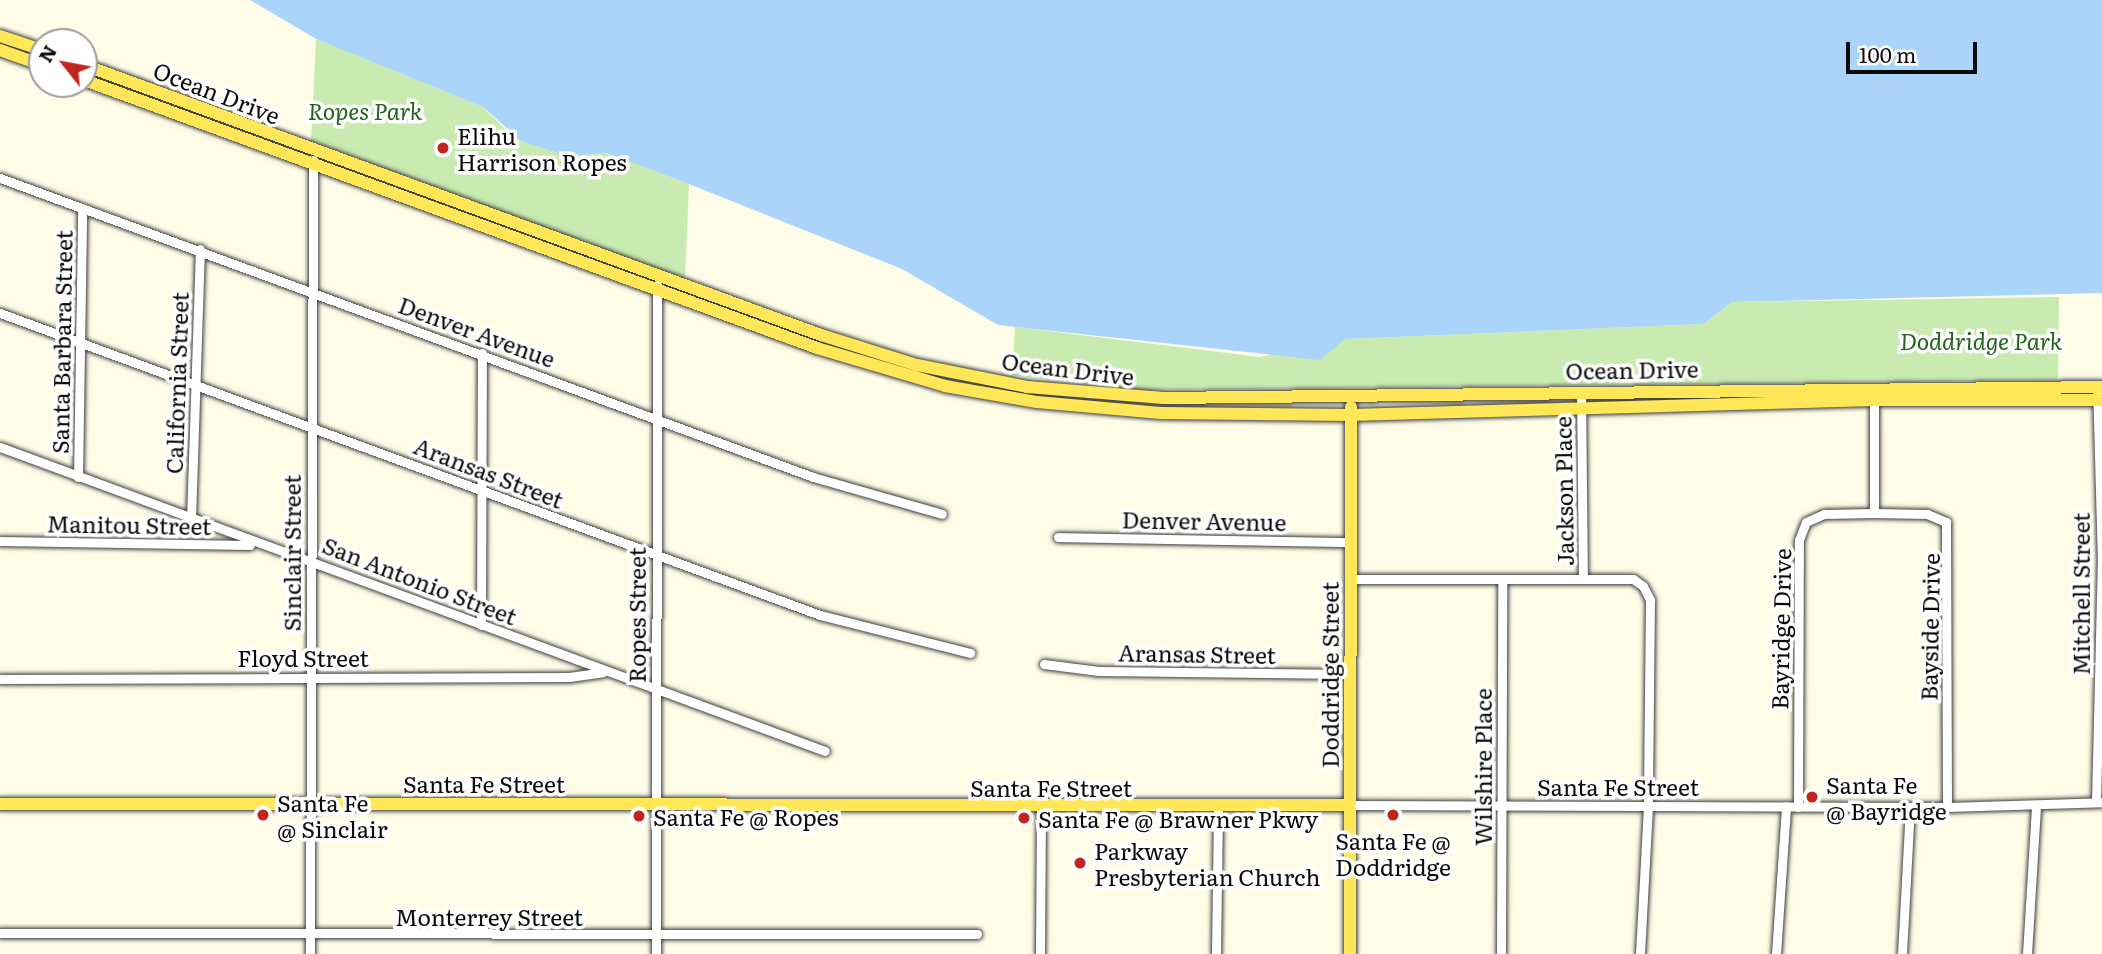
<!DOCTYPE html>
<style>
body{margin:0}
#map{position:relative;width:2102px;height:954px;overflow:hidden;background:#fffde8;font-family:Literata,serif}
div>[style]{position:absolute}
.green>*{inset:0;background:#c9ebb1}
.water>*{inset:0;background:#aad4f9}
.roads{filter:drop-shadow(0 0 2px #3e3e3e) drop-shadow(0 0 2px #3e3e3e)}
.minor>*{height:9px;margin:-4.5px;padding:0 4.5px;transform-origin:4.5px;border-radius:4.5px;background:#fff}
.major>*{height:12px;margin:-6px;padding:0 6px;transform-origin:6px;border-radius:6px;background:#ffe758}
.dots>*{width:19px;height:19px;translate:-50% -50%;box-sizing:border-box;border:4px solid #fff;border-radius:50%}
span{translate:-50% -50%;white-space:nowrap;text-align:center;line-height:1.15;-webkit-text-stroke:7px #fff;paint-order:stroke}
.street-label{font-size:23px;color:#0b0b0b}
.park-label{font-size:23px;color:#216419;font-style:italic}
.poi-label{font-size:23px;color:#0b0b0b}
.left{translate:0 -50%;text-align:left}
.north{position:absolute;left:28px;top:28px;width:70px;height:70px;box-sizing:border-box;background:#fff;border:2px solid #9d9d9d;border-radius:50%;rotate:301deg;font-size:19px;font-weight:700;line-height:28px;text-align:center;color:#0b0b0b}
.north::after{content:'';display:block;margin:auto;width:24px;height:32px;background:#c1251d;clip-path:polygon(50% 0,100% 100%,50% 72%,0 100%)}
.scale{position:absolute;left:1846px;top:42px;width:131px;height:32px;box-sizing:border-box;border:4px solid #0b0b0b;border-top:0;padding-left:9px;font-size:21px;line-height:24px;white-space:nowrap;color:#0b0b0b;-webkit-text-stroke:5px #fff;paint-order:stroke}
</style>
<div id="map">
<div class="green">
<i style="clip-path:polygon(316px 39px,483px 107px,507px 131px,569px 156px,606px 153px,689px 184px,685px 279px,311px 141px)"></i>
<i style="clip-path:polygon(2059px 297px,2058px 380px,1133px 390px,1012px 375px,1015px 327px,1260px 357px,1345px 339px,1703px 324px,1732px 302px)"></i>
</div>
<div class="water">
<i style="clip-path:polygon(250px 0,2102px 0,2102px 293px,1732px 302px,1703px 324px,1345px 339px,1320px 360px,998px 325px,902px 269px,689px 184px,606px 153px,569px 156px,523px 142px,483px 107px,316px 39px)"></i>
</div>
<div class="roads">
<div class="minor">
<i style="left:0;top:178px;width:866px;rotate:20.19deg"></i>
<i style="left:813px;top:477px;width:134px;rotate:16deg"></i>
<i style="left:0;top:313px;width:874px;rotate:20.22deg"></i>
<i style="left:820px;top:615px;width:155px;rotate:14.2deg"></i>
<i style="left:1581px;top:391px;width:188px;rotate:89.4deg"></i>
<i style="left:0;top:447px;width:879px;rotate:20.23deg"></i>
<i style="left:78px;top:477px;width:269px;rotate:-89.1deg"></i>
<i style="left:1874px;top:513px;width:117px;rotate:-90deg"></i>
<i style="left:191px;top:519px;width:270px;rotate:-88.1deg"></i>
<i style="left:1058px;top:537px;width:292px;rotate:1deg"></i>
<i style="left:0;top:541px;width:250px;rotate:0.9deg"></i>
<i style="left:1349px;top:579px;width:284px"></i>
<i style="left:1633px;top:579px;width:12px;rotate:35deg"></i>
<i style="left:1643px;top:586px;width:16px;rotate:63deg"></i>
<i style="left:1650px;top:600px;width:206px;rotate:90.6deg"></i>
<i style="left:1648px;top:806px;width:148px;rotate:93.1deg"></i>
<i style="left:481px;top:625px;width:272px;rotate:-89.8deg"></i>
<i style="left:1044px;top:664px;width:55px;rotate:7.3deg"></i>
<i style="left:1099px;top:671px;width:251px;rotate:0.7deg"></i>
<i style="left:0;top:679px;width:569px;rotate:-0.2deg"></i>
<i style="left:569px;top:677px;width:34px;rotate:-8deg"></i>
<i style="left:2096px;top:802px;width:240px;rotate:-88.6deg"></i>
<i style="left:2102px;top:562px;width:175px;rotate:-91.6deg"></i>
<i style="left:1350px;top:805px;width:597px;rotate:0.19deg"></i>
<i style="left:1947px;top:807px;width:155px;rotate:-1.8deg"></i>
<i style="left:1798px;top:807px;width:267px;rotate:-89.8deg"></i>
<i style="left:1799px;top:540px;width:19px;rotate:-69deg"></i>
<i style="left:1806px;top:522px;width:20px;rotate:-24deg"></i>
<i style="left:1824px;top:514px;width:50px;rotate:-1.1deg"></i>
<i style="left:1874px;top:513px;width:53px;rotate:1.1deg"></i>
<i style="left:1927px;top:514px;width:21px;rotate:23deg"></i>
<i style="left:1946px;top:522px;width:285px;rotate:89.8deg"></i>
<i style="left:0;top:933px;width:977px;rotate:0.06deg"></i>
<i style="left:310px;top:954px;width:794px;rotate:-89.78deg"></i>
<i style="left:656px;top:954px;width:669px;rotate:-89.91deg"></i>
<i style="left:1040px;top:954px;width:146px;rotate:-89.6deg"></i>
<i style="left:1216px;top:954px;width:145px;rotate:-89.2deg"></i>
<i style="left:1501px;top:954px;width:374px;rotate:-89.8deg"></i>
<i style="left:1776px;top:954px;width:148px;rotate:-86.1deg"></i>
<i style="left:1902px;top:954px;width:147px;rotate:-86.9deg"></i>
<i style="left:2027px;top:954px;width:149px;rotate:-86.5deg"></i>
</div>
<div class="major">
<i style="left:0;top:36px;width:44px;rotate:18.4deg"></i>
<i style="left:0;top:50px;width:45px;rotate:19.7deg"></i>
<i style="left:84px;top:65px;width:785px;rotate:20.12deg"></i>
<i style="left:821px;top:335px;width:101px;rotate:17.4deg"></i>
<i style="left:917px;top:365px;width:112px;rotate:11.3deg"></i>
<i style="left:1027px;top:387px;width:137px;rotate:4.6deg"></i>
<i style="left:1164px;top:398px;width:938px;rotate:-0.67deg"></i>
<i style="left:84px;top:80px;width:780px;rotate:20.08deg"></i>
<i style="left:817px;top:348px;width:134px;rotate:16.5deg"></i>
<i style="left:945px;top:386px;width:93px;rotate:9.9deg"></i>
<i style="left:1037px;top:402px;width:124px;rotate:5.1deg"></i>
<i style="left:1161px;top:413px;width:190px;rotate:0.6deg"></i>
<i style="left:1351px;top:415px;width:523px;rotate:-1.64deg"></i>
<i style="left:1874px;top:400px;width:228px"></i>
<i style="left:0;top:804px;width:1350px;rotate:0.04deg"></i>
<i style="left:1350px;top:954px;width:547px;rotate:-89.9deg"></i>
</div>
</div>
<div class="dots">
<i style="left:443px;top:148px;background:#c1251d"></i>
<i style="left:1812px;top:797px;background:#c1251d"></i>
<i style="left:263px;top:815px;background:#c1251d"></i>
<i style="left:1393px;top:815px;background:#c1251d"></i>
<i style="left:639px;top:816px;background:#c1251d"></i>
<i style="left:1024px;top:818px;background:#c1251d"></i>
<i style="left:1080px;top:863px;background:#c1251d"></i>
</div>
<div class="street-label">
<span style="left:217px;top:92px;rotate:21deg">Ocean Drive</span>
<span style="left:477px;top:331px;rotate:20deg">Denver Avenue</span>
<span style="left:61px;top:342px;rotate:-89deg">Santa Barbara Street</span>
<span style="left:1068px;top:368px;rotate:7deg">Ocean Drive</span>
<span style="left:1632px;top:369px;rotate:-1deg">Ocean Drive</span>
<span style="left:176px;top:383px;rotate:-88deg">California Street</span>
<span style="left:489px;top:472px;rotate:21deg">Aransas Street</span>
<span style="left:1563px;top:491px;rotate:-91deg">Jackson Place</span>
<span style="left:1204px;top:520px;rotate:1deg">Denver Avenue</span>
<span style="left:129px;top:524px;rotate:1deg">Manitou Street</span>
<span style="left:291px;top:553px;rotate:-90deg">Sinclair Street</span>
<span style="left:420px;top:580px;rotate:21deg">San Antonio Street</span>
<span style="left:2080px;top:594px;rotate:-90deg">Mitchell Street</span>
<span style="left:636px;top:615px;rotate:-90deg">Ropes Street</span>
<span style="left:1929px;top:627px;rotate:-89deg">Bayside Drive</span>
<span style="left:1780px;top:629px;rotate:-89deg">Bayridge Drive</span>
<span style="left:1197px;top:653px;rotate:1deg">Aransas Street</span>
<span style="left:303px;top:657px">Floyd Street</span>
<span style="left:1329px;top:675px;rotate:-90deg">Doddridge Street</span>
<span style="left:1482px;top:767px;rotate:-90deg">Wilshire Place</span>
<span style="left:484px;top:783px">Santa Fe Street</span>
<span style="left:1618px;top:786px">Santa Fe Street</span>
<span style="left:1051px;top:787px">Santa Fe Street</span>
<span style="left:489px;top:916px">Monterrey Street</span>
</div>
<div class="park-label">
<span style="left:365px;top:110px">Ropes Park</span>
<span style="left:1981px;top:340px">Doddridge Park</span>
</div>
<div class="poi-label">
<span class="left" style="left:457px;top:148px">Elihu<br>Harrison Ropes</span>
<span class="left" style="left:1826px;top:797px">Santa Fe<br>@ Bayridge</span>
<span class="left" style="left:277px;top:815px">Santa Fe<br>@ Sinclair</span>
<span class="left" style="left:653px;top:816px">Santa Fe @ Ropes</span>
<span class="left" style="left:1038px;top:818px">Santa Fe @ Brawner Pkwy</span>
<span style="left:1393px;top:853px">Santa Fe @<br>Doddridge</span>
<span class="left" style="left:1094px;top:863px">Parkway<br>Presbyterian Church</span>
</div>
<div class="north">N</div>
<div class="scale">100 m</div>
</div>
